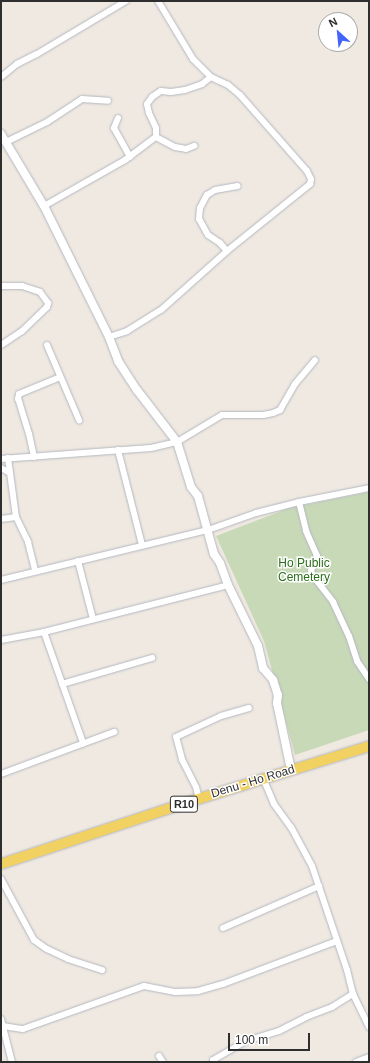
<!DOCTYPE html>
<style>
body{margin:0}
#map{position:relative;width:370px;height:1063px;overflow:hidden;background:#efe9e1;font-family:Arial,sans-serif}
div>[style]{position:absolute}
.cemetery>*{inset:0;background:#c8d9b8}
.roads{filter:drop-shadow(0 0 1px #b4b7c1) drop-shadow(0 0 1px #b4b7c1)}
.minor>*{height:6px;margin:-3px;padding:0 3px;transform-origin:3px;border-radius:3px;background:#fff}
.tertiary>*{height:8px;margin:-4px;padding:0 4px;transform-origin:4px;border-radius:4px;background:#fff}
.primary>*{height:10px;margin:-5px;padding:0 5px;transform-origin:5px;border-radius:5px;background:#f2d163}
span{translate:-50% -50%;white-space:nowrap;text-align:center;line-height:1.15;-webkit-text-stroke:3px #fff;paint-order:stroke}
.shield-label span{padding:1px 3px;background:#fff;border:1px solid;border-radius:3px;-webkit-text-stroke-width:0}
.shield-label{font-size:11px;color:#2e2e2e;font-weight:700}
.park-label{font-size:12px;color:#2c6e1b}
.street-label{font-size:12px;color:#2e2e2e}
.frame{position:absolute;inset:0;border:2px solid #2e2e2e;pointer-events:none}
.north{position:absolute;left:318px;top:12px;width:40px;height:40px;box-sizing:border-box;background:#fff;border:1px solid #ababab;border-radius:50%;rotate:333deg;font-size:11px;font-weight:700;line-height:16px;text-align:center;color:#2e2e2e}
.north::after{content:'';display:block;margin:auto;width:14px;height:18px;background:#4264fb;clip-path:polygon(50% 0,100% 100%,50% 72%,0 100%)}
.scale{position:absolute;left:228px;top:1033px;width:82px;height:18px;box-sizing:border-box;border:2px solid #2e2e2e;border-top:0;padding-left:5px;font-size:12px;line-height:14px;white-space:nowrap;color:#2e2e2e;-webkit-text-stroke:3px #fff;paint-order:stroke}
</style>
<div id="map">
<div class="cemetery">
<i style="clip-path:polygon(369px 492px,369px 730px,295px 755px,264px 641px,216px 536px,289px 508px)"></i>
</div>
<div class="roads">
<div class="minor">
<i style="left:1px;top:77px;width:21px;rotate:-39deg"></i>
<i style="left:17px;top:64px;width:22px;rotate:-27deg"></i>
<i style="left:37px;top:54px;width:104px;rotate:-30.8deg"></i>
<i style="left:118px;top:118px;width:11px;rotate:112deg"></i>
<i style="left:114px;top:128px;width:33px;rotate:61deg"></i>
<i style="left:156px;top:137px;width:9px;rotate:-90deg"></i>
<i style="left:156px;top:128px;width:17px;rotate:-115deg"></i>
<i style="left:149px;top:113px;width:9px;rotate:-103deg"></i>
<i style="left:147px;top:104px;width:9px;rotate:-54deg"></i>
<i style="left:152px;top:97px;width:11px;rotate:-34deg"></i>
<i style="left:161px;top:91px;width:10px;rotate:6deg"></i>
<i style="left:171px;top:92px;width:14px;rotate:-8deg"></i>
<i style="left:185px;top:90px;width:18px;rotate:-19deg"></i>
<i style="left:202px;top:84px;width:11px;rotate:-38deg"></i>
<i style="left:211px;top:77px;width:25px;rotate:-135deg"></i>
<i style="left:193px;top:59px;width:68px;rotate:-121.1deg"></i>
<i style="left:156px;top:137px;width:21px;rotate:28deg"></i>
<i style="left:175px;top:147px;width:11px;rotate:10deg"></i>
<i style="left:186px;top:149px;width:9px;rotate:-21deg"></i>
<i style="left:6px;top:142px;width:46px;rotate:-26deg"></i>
<i style="left:47px;top:122px;width:42px;rotate:-33.3deg"></i>
<i style="left:82px;top:99px;width:26px;rotate:4deg"></i>
<i style="left:44px;top:206px;width:93px;rotate:-29.6deg"></i>
<i style="left:125px;top:160px;width:39px;rotate:-37deg"></i>
<i style="left:227px;top:251px;width:11px;rotate:-131deg"></i>
<i style="left:220px;top:243px;width:14px;rotate:-146deg"></i>
<i style="left:208px;top:235px;width:18px;rotate:-119deg"></i>
<i style="left:199px;top:219px;width:11px;rotate:-85deg"></i>
<i style="left:200px;top:208px;width:15px;rotate:-62deg"></i>
<i style="left:207px;top:195px;width:9px;rotate:-32deg"></i>
<i style="left:215px;top:190px;width:23px;rotate:-10deg"></i>
<i style="left:1px;top:286px;width:21px"></i>
<i style="left:22px;top:286px;width:19px;rotate:18deg"></i>
<i style="left:40px;top:292px;width:14px;rotate:54deg"></i>
<i style="left:48px;top:303px;width:4px;rotate:104deg"></i>
<i style="left:47px;top:307px;width:35px;rotate:136deg"></i>
<i style="left:22px;top:331px;width:25px;rotate:146deg"></i>
<i style="left:109px;top:337px;width:19px;rotate:-18deg"></i>
<i style="left:127px;top:331px;width:40px;rotate:-32deg"></i>
<i style="left:161px;top:310px;width:89px;rotate:-41.8deg"></i>
<i style="left:227px;top:251px;width:107px;rotate:-38.9deg"></i>
<i style="left:310px;top:184px;width:5px;rotate:-79deg"></i>
<i style="left:311px;top:179px;width:9px;rotate:-117deg"></i>
<i style="left:307px;top:171px;width:101px;rotate:-131.4deg"></i>
<i style="left:240px;top:95px;width:16px;rotate:-140deg"></i>
<i style="left:228px;top:85px;width:19px;rotate:-155deg"></i>
<i style="left:47px;top:345px;width:82px;rotate:66.9deg"></i>
<i style="left:118px;top:450px;width:98px;rotate:75.8deg"></i>
<i style="left:34px;top:457px;width:24px;rotate:-102deg"></i>
<i style="left:29px;top:434px;width:37px;rotate:-107deg"></i>
<i style="left:18px;top:399px;width:5px;rotate:-79deg"></i>
<i style="left:19px;top:394px;width:44px;rotate:-22.5deg"></i>
<i style="left:8px;top:458px;width:60px;rotate:82.3deg"></i>
<i style="left:1px;top:459px;width:150px;rotate:-4.2deg"></i>
<i style="left:151px;top:448px;width:27px;rotate:-13deg"></i>
<i style="left:177px;top:442px;width:52px;rotate:-31deg"></i>
<i style="left:222px;top:415px;width:41px"></i>
<i style="left:263px;top:415px;width:10px;rotate:-11deg"></i>
<i style="left:273px;top:413px;width:8px;rotate:-23deg"></i>
<i style="left:280px;top:410px;width:30px;rotate:-60deg"></i>
<i style="left:295px;top:384px;width:31px;rotate:-50deg"></i>
<i style="left:1px;top:468px;width:10px;rotate:29deg"></i>
<i style="left:299px;top:502px;width:30px;rotate:76deg"></i>
<i style="left:306px;top:531px;width:27px;rotate:66deg"></i>
<i style="left:317px;top:556px;width:16px;rotate:112deg"></i>
<i style="left:311px;top:571px;width:5px;rotate:68deg"></i>
<i style="left:313px;top:576px;width:33px;rotate:52deg"></i>
<i style="left:333px;top:602px;width:38px;rotate:65deg"></i>
<i style="left:349px;top:636px;width:26px;rotate:72deg"></i>
<i style="left:357px;top:661px;width:22px;rotate:56deg"></i>
<i style="left:1px;top:519px;width:15px;rotate:-8deg"></i>
<i style="left:16px;top:517px;width:28px;rotate:64deg"></i>
<i style="left:28px;top:542px;width:30px;rotate:76deg"></i>
<i style="left:78px;top:561px;width:60px;rotate:75.5deg"></i>
<i style="left:1px;top:580px;width:213px;rotate:-13.6deg"></i>
<i style="left:208px;top:530px;width:51px;rotate:-19.5deg"></i>
<i style="left:256px;top:513px;width:44px;rotate:-14.3deg"></i>
<i style="left:299px;top:502px;width:71px;rotate:-11.3deg"></i>
<i style="left:44px;top:632px;width:118px;rotate:70.6deg"></i>
<i style="left:1px;top:640px;width:44px;rotate:-10.5deg"></i>
<i style="left:44px;top:632px;width:190px;rotate:-14.3deg"></i>
<i style="left:62px;top:684px;width:94px;rotate:-16.1deg"></i>
<i style="left:1px;top:774px;width:121px;rotate:-20.4deg"></i>
<i style="left:263px;top:778px;width:28px;rotate:67deg"></i>
<i style="left:274px;top:804px;width:29px;rotate:54deg"></i>
<i style="left:291px;top:827px;width:44px;rotate:61.7deg"></i>
<i style="left:312px;top:866px;width:110px;rotate:71.4deg"></i>
<i style="left:347px;top:970px;width:25px;rotate:76deg"></i>
<i style="left:353px;top:994px;width:37px;rotate:64deg"></i>
<i style="left:199px;top:799px;width:12px;rotate:-104deg"></i>
<i style="left:196px;top:787px;width:31px;rotate:-117deg"></i>
<i style="left:182px;top:759px;width:23px;rotate:-105deg"></i>
<i style="left:176px;top:737px;width:50px;rotate:-25deg"></i>
<i style="left:221px;top:716px;width:29px;rotate:-16deg"></i>
<i style="left:1px;top:879px;width:69px;rotate:61.6deg"></i>
<i style="left:34px;top:940px;width:16px;rotate:35deg"></i>
<i style="left:47px;top:949px;width:23px;rotate:25deg"></i>
<i style="left:68px;top:959px;width:36px;rotate:18deg"></i>
<i style="left:223px;top:928px;width:105px;rotate:-23.6deg"></i>
<i style="left:1px;top:1019px;width:44px;rotate:75.7deg"></i>
<i style="left:3px;top:1026px;width:20px;rotate:9deg"></i>
<i style="left:23px;top:1029px;width:128px;rotate:-19.6deg"></i>
<i style="left:144px;top:986px;width:32px;rotate:11deg"></i>
<i style="left:175px;top:992px;width:23px;rotate:-2deg"></i>
<i style="left:198px;top:991px;width:26px;rotate:-16deg"></i>
<i style="left:223px;top:984px;width:122px;rotate:-20.7deg"></i>
<i style="left:159px;top:1056px;width:7px;rotate:56deg"></i>
<i style="left:213px;top:1062px;width:2px;rotate:-90deg"></i>
<i style="left:213px;top:1060px;width:38px;rotate:-30deg"></i>
<i style="left:246px;top:1041px;width:34px;rotate:-17deg"></i>
<i style="left:279px;top:1031px;width:30px;rotate:-27deg"></i>
<i style="left:306px;top:1017px;width:28px;rotate:-21deg"></i>
<i style="left:332px;top:1007px;width:25px;rotate:-32deg"></i>
<i style="left:356px;top:1062px;width:14px;rotate:-21deg"></i>
</div>
<div class="tertiary">
<i style="left:1px;top:134px;width:84px;rotate:59.2deg"></i>
<i style="left:44px;top:206px;width:146px;rotate:63.6deg"></i>
<i style="left:109px;top:337px;width:26px;rotate:69deg"></i>
<i style="left:118px;top:361px;width:35px;rotate:57deg"></i>
<i style="left:137px;top:390px;width:66px;rotate:52.4deg"></i>
<i style="left:177px;top:442px;width:47px;rotate:72.7deg"></i>
<i style="left:191px;top:487px;width:11px;rotate:52deg"></i>
<i style="left:198px;top:496px;width:60px;rotate:74.6deg"></i>
<i style="left:214px;top:554px;width:11px;rotate:56deg"></i>
<i style="left:220px;top:563px;width:23px;rotate:70deg"></i>
<i style="left:228px;top:585px;width:68px;rotate:63.8deg"></i>
<i style="left:258px;top:646px;width:23px;rotate:77deg"></i>
<i style="left:263px;top:668px;width:16px;rotate:50deg"></i>
<i style="left:273px;top:680px;width:16px;rotate:72deg"></i>
<i style="left:278px;top:695px;width:8px;rotate:97deg"></i>
<i style="left:277px;top:703px;width:68px;rotate:78.2deg"></i>
</div>
<div class="primary">
<i style="left:1px;top:864px;width:204px;rotate:-18.3deg"></i>
<i style="left:195px;top:800px;width:182px;rotate:-17.2deg"></i>
</div>
</div>
<div class="shield-label">
<span style="left:184px;top:804px">R10</span>
</div>
<div class="park-label">
<span style="left:304px;top:571px">Ho Public<br>Cemetery</span>
</div>
<div class="street-label">
<span style="left:253px;top:782px;rotate:-17deg">Denu - Ho Road</span>
</div>
<div class="frame"></div>
<div class="north">N</div>
<div class="scale">100 m</div>
</div>
